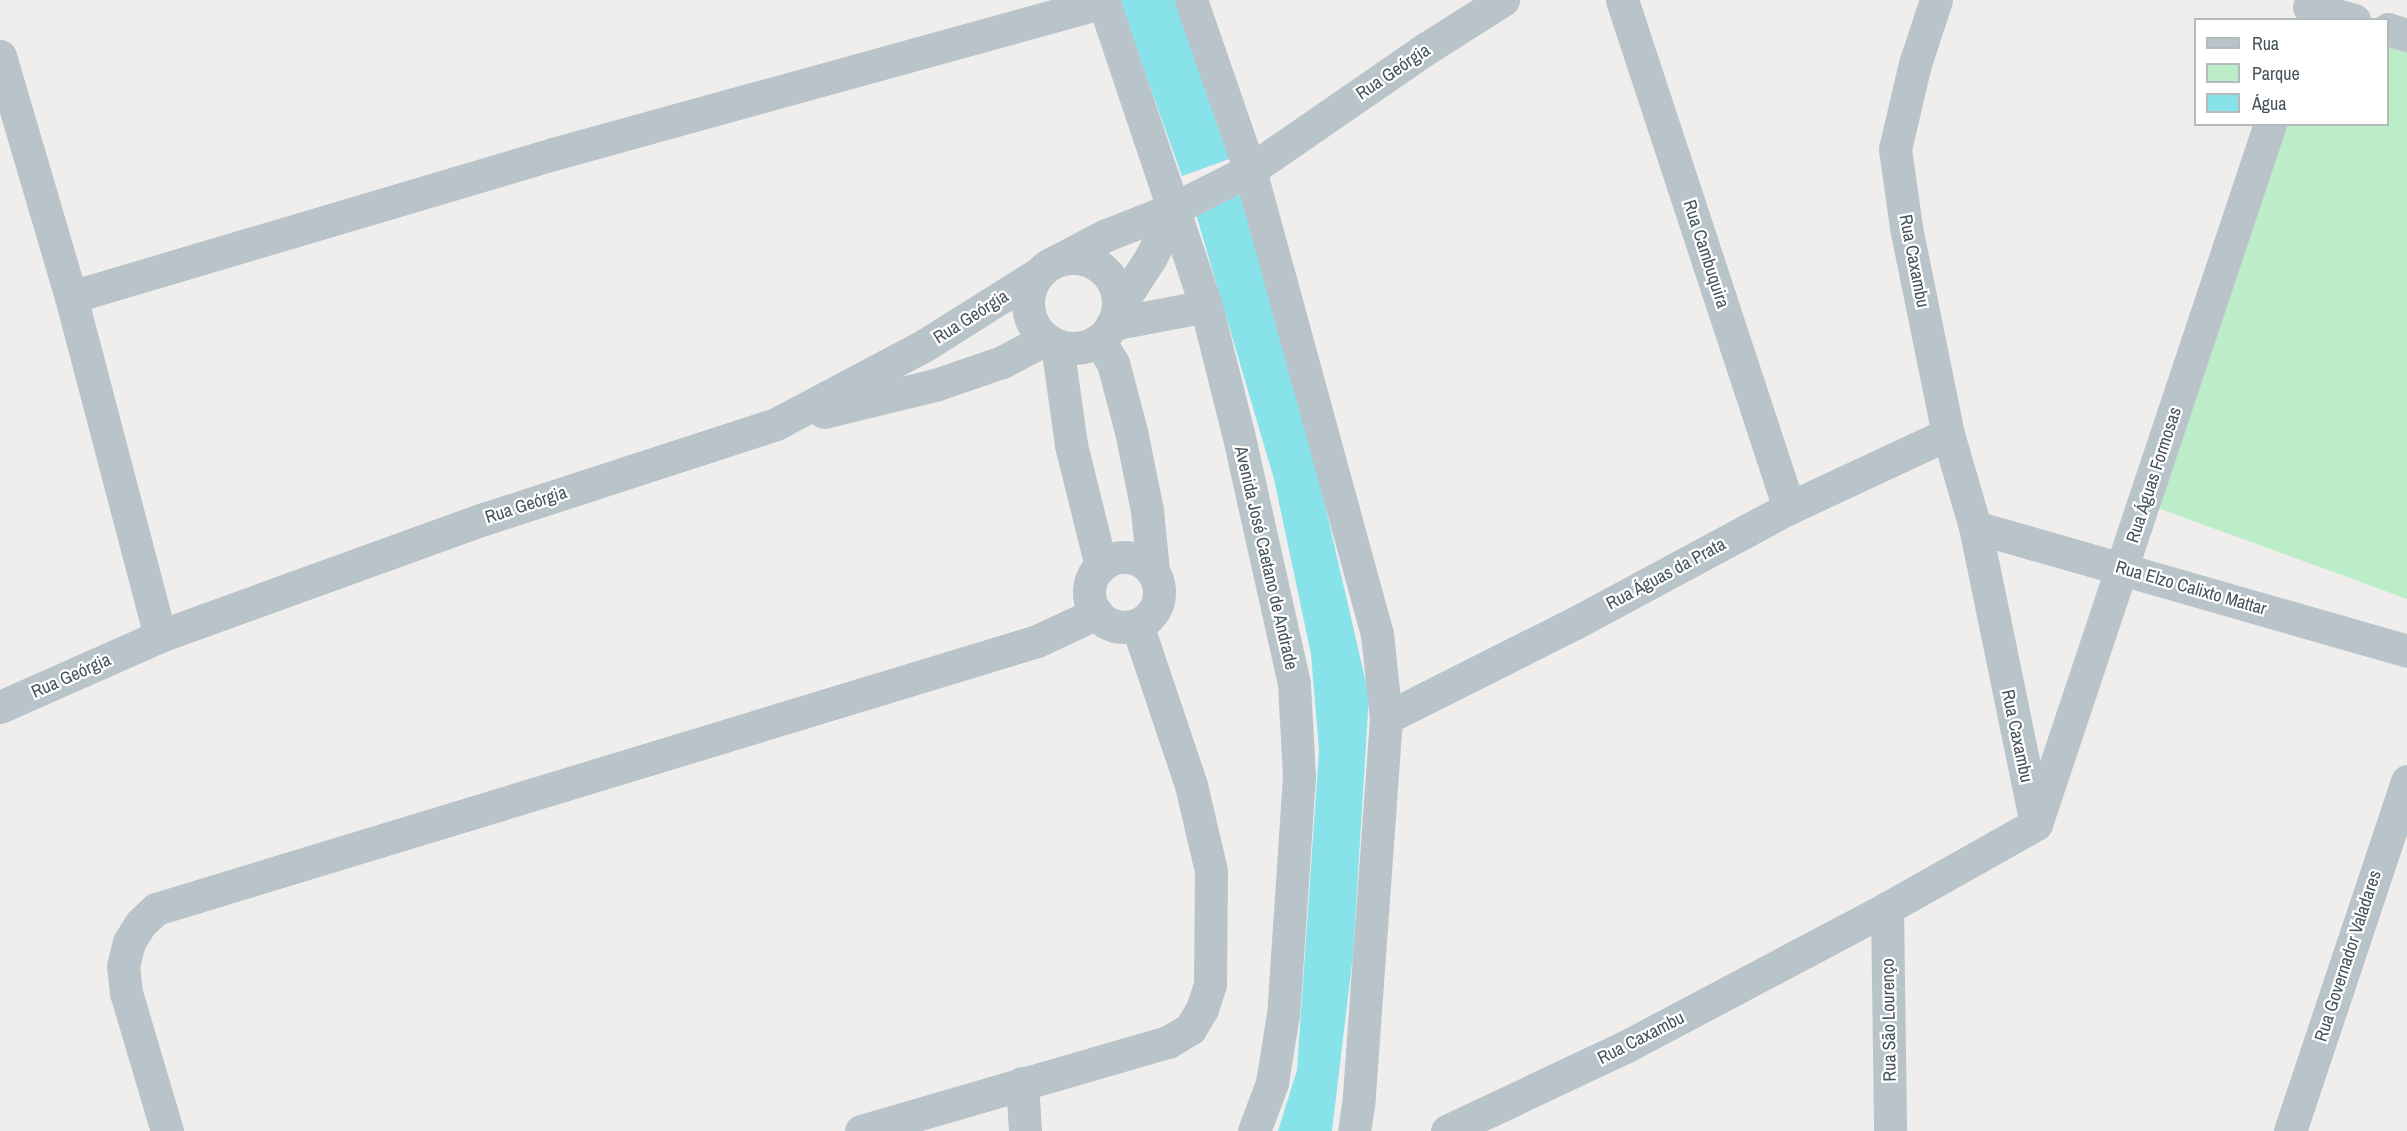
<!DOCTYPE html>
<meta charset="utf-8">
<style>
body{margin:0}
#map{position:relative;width:2407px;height:1131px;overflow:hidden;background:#f0eded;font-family:"Archivo Narrow",sans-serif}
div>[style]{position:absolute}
.green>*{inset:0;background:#bbeec8}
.water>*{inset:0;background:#88e2ea}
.minor>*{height:33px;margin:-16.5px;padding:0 16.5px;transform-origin:16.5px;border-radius:16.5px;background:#b8c4ca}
.minor>.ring{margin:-16.5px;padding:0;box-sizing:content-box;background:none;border:33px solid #b8c4ca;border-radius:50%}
span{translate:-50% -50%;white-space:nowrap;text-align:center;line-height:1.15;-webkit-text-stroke:4.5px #fff;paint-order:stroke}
.street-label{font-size:18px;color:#46535a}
.legend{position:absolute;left:2194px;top:18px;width:195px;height:108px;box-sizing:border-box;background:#fff;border:2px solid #b5babd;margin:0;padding:8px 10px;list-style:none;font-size:18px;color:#46535a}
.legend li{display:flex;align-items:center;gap:12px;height:30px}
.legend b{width:30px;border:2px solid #b5babd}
</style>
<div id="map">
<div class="green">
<i style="clip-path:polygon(2388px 31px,2407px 37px,2407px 599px,2144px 503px,2262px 125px,2388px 124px)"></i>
</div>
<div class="water">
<i style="clip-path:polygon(1119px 0,1175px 0,1232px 158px,1182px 176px)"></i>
<i style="clip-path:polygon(1242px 187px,1317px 470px,1369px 696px,1353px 955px,1332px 1131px,1278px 1131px,1297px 1070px,1319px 750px,1311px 654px,1274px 479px,1193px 204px)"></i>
</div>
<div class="minor">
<i style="left:1103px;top:0;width:323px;rotate:71.4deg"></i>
<i style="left:1206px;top:306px;width:131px;rotate:75.9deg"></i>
<i style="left:1238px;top:433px;width:257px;rotate:77.4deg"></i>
<i style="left:1294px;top:684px;width:92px;rotate:86.9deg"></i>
<i style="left:1299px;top:776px;width:239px;rotate:93.8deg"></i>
<i style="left:1283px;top:1014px;width:70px;rotate:99.1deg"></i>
<i style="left:1272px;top:1083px;width:51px;rotate:110.6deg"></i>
<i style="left:1191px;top:0;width:180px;rotate:70.9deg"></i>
<i style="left:1250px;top:170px;width:481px;rotate:74.7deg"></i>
<i style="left:1377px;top:634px;width:84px;rotate:83.9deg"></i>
<i style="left:1386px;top:718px;width:387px;rotate:94.1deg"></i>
<i style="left:1358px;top:1104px;width:27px;rotate:98deg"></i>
<i style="left:1622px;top:0;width:535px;rotate:71.8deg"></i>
<i style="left:2309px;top:7px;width:47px;rotate:16.1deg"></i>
<i style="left:2388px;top:29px;width:20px;rotate:18deg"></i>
<i style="left:0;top:56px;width:251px;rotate:73.6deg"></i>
<i style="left:71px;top:297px;width:350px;rotate:75.3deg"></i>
<i class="ring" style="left:1028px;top:258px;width:57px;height:57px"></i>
<i style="left:1060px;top:259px;width:50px;rotate:-27.6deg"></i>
<i style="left:1104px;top:236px;width:76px;rotate:-21.5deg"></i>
<i style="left:1175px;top:208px;width:84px;rotate:-26.9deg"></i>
<i style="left:1250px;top:170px;width:215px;rotate:-34.6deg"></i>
<i style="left:1427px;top:48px;width:90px;rotate:-32.3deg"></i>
<i style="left:71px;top:297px;width:503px;rotate:-16.52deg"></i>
<i style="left:553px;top:154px;width:572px;rotate:-15.42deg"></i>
<i style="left:1118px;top:308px;width:61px;rotate:-57.1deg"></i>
<i style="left:1151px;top:257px;width:55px;rotate:-63.9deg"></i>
<i style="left:1112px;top:324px;width:96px;rotate:-10.8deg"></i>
<i style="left:1099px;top:340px;width:27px;rotate:59deg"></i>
<i style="left:1113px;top:363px;width:70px;rotate:75.2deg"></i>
<i style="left:1131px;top:431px;width:81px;rotate:78.6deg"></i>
<i style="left:1147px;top:510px;width:61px;rotate:84.4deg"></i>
<i style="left:1057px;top:345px;width:101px;rotate:82deg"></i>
<i style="left:1071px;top:445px;width:125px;rotate:76.1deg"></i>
<i style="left:824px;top:412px;width:114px;rotate:-13.7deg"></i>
<i style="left:935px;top:385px;width:71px;rotate:-18.9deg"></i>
<i style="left:1002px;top:362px;width:50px;rotate:-27.6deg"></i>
<i style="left:1975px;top:527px;width:449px;rotate:16deg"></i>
<i class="ring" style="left:1089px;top:557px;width:37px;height:37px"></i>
<i style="left:0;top:707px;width:175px;rotate:-23.9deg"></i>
<i style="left:160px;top:636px;width:344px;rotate:-19.9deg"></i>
<i style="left:484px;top:519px;width:307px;rotate:-18deg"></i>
<i style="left:776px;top:424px;width:169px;rotate:-27.9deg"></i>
<i style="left:925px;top:345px;width:131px;rotate:-32.2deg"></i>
<i style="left:1386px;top:718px;width:212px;rotate:-26.7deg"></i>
<i style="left:1575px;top:623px;width:243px;rotate:-28.3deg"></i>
<i style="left:1789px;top:508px;width:175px;rotate:-25deg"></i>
<i style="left:2036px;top:824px;width:738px;rotate:-71.52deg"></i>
<i style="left:1887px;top:908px;width:223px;rotate:89.2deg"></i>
<i style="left:1022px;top:1083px;width:48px;rotate:86.4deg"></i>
<i style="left:167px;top:1131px;width:144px;rotate:-106.5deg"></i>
<i style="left:126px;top:993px;width:27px;rotate:-96deg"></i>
<i style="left:123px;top:966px;width:25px;rotate:-76deg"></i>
<i style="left:129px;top:942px;width:22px;rotate:-58deg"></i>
<i style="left:141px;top:923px;width:21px;rotate:-43deg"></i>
<i style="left:156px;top:909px;width:921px;rotate:-16.92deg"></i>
<i style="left:1037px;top:641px;width:66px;rotate:-25deg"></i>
<i style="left:861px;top:1131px;width:320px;rotate:-16.2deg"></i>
<i style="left:1168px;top:1042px;width:26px;rotate:-31deg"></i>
<i style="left:1190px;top:1029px;width:23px;rotate:-59deg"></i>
<i style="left:1202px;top:1009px;width:26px;rotate:-72deg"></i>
<i style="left:1210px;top:984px;width:113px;rotate:-89.5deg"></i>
<i style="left:1211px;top:871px;width:88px;rotate:-103.1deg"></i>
<i style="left:1191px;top:785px;width:169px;rotate:-108.6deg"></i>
<i style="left:1447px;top:1131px;width:197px;rotate:-25.3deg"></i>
<i style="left:1625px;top:1047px;width:297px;rotate:-27.9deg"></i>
<i style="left:1887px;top:908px;width:171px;rotate:-29.4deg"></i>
<i style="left:2036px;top:824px;width:303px;rotate:-101.6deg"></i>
<i style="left:1975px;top:527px;width:97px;rotate:-106.2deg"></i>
<i style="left:1948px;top:434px;width:211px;rotate:-101.5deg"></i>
<i style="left:1906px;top:227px;width:79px;rotate:-98deg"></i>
<i style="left:1895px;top:149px;width:87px;rotate:-76.8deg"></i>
<i style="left:1915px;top:64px;width:67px;rotate:-71.8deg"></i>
<i style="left:2290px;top:1131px;width:369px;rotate:-71.5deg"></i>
</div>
<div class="street-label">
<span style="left:1393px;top:72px;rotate:-34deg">Rua Geórgia</span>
<span style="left:1706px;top:254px;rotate:72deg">Rua Cambuquira</span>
<span style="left:1914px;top:261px;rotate:79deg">Rua Caxambu</span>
<span style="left:971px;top:317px;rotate:-32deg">Rua Geórgia</span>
<span style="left:2154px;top:475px;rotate:-72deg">Rua Águas Formosas</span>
<span style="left:526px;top:505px;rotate:-18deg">Rua Geórgia</span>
<span style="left:1266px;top:558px;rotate:77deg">Avenida José Caetano de Andrade</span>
<span style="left:1666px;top:574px;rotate:-28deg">Rua Águas da Prata</span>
<span style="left:2191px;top:588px;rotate:16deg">Rua Elzo Calixto Mattar</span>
<span style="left:71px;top:676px;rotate:-24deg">Rua Geórgia</span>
<span style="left:2017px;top:736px;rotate:78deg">Rua Caxambu</span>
<span style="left:2348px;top:956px;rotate:-72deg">Rua Governador Valadares</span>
<span style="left:1889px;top:1020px;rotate:-91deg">Rua São Lourenço</span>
<span style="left:1641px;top:1038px;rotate:-27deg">Rua Caxambu</span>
</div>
<ul class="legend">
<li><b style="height:8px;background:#b8c4ca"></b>Rua</li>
<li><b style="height:16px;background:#bbeec8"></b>Parque</li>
<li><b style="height:16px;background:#88e2ea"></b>Água</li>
</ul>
</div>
